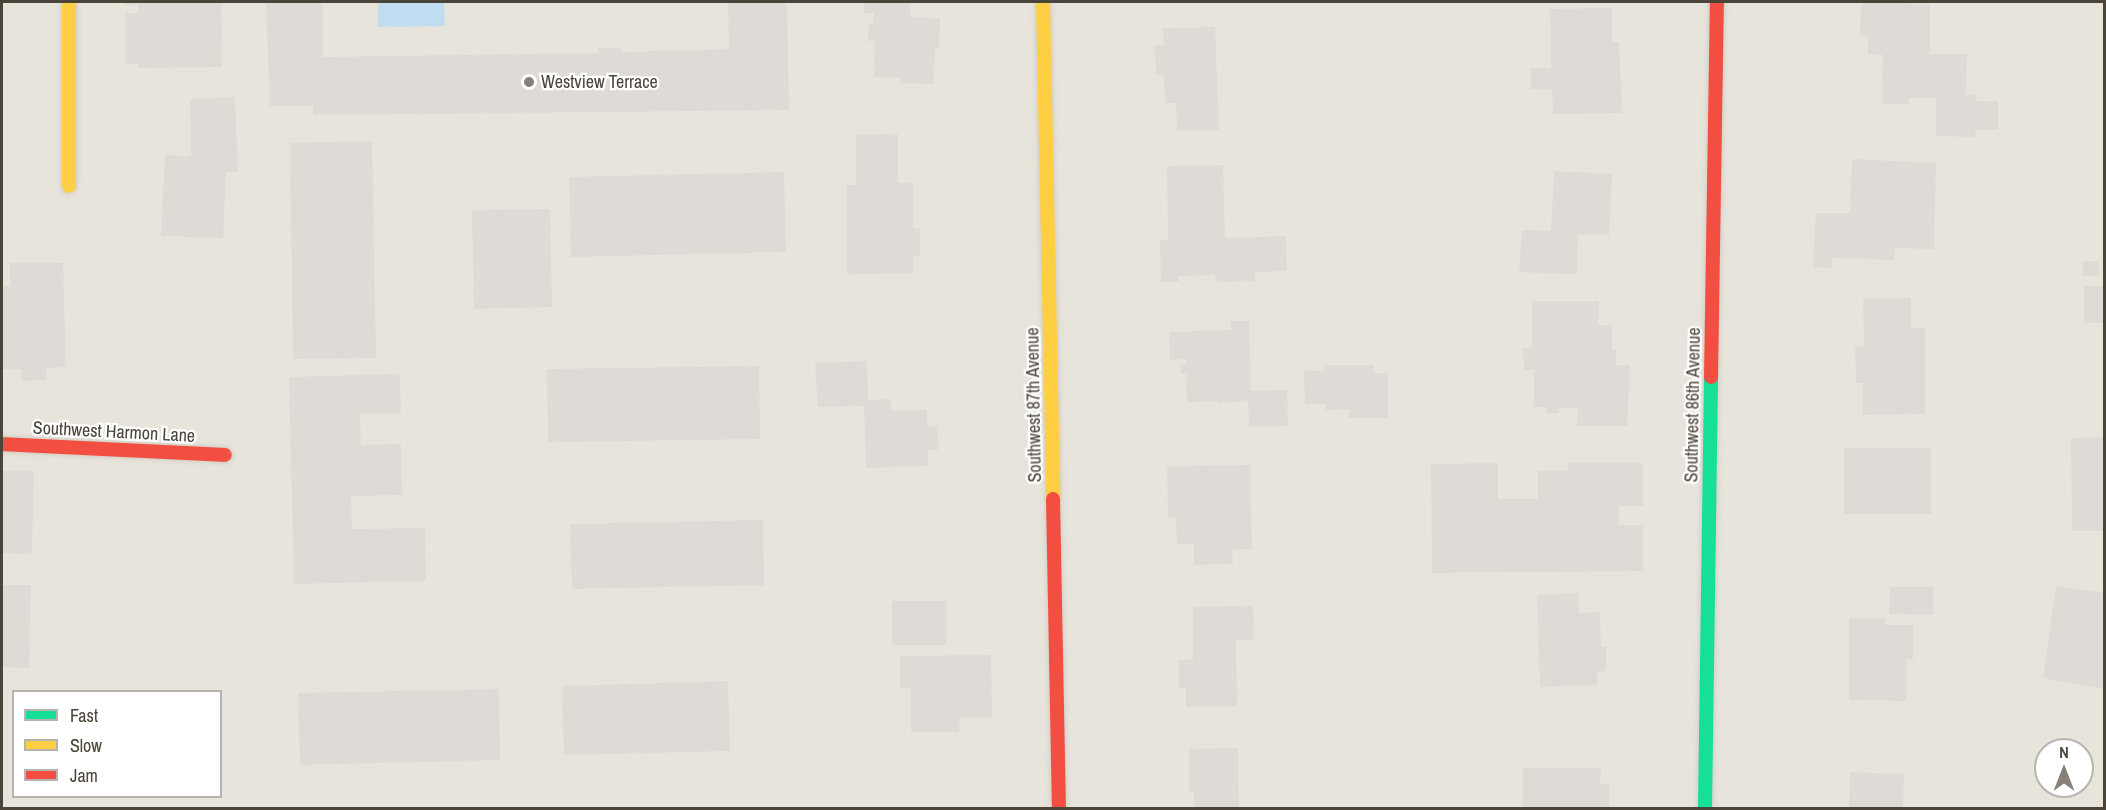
<!DOCTYPE html>
<style>
body{margin:0}
#map{position:relative;width:2106px;height:810px;overflow:hidden;background:#f4f2ee;font-family:"Archivo Narrow",sans-serif}
div>[style]{position:absolute}
.residential>*{inset:0;background:#e7e4dc}
.water>*{inset:0;background:#c0ddf1}
.building>*{inset:0;background:#dedbd6}
.roads{filter:drop-shadow(0 0 2px #d3cfc5) drop-shadow(0 0 2px #d3cfc5)}
.fast>*{height:14px;margin:-7px;padding:0 7px;transform-origin:7px;border-radius:7px;background:#16e098}
.slow>*{height:14px;margin:-7px;padding:0 7px;transform-origin:7px;border-radius:7px;background:#ffcf43}
.jam>*{height:14px;margin:-7px;padding:0 7px;transform-origin:7px;border-radius:7px;background:#f24e42}
.dots>*{width:16px;height:16px;translate:-50% -50%;box-sizing:border-box;border:3px solid #fff;border-radius:50%}
span{translate:-50% -50%;white-space:nowrap;text-align:center;line-height:1.15;-webkit-text-stroke:4.5px #fff;paint-order:stroke}
.poi-label{font-size:18px;color:#4b4439}
.left{translate:0 -50%;text-align:left}
.street-label{font-size:18px;color:#4b4439}
.frame{position:absolute;inset:0;border:3px solid #4b4439;pointer-events:none}
.legend{position:absolute;left:12px;top:690px;width:210px;height:108px;box-sizing:border-box;background:#fff;border:2px solid #b7b4b0;margin:0;padding:8px 10px;list-style:none;font-size:18px;color:#4b4439}
.legend li{display:flex;align-items:center;gap:12px;height:30px}
.legend b{width:30px;border:2px solid #b7b4b0}
.north{position:absolute;left:2034px;top:738px;width:60px;height:60px;box-sizing:border-box;background:#fff;border:2px solid #b7b4b0;border-radius:50%;rotate:0deg;font-size:16px;font-weight:700;line-height:24px;text-align:center;color:#4b4439}
.north::after{content:'';display:block;margin:auto;width:21px;height:27px;background:#868178;clip-path:polygon(50% 0,100% 100%,50% 72%,0 100%)}
</style>
<div id="map">
<div class="residential">
<i style="clip-path:polygon(evenodd,2px 2px,2104px 2px,2104px 808px,2px 808px,2px 2px,14px 692px,220px 692px,220px 796px,14px 796px,14px 692px,2px 2px,2046px 750px,2082px 750px,2082px 786px,2046px 786px,2046px 750px)"></i>
</div>
<div class="water">
<i style="clip-path:polygon(378px 2px,444px 2px,445px 26px,378px 27px)"></i>
</div>
<div class="building">
<i style="clip-path:polygon(125px 2px,221px 2px,222px 67px,138px 68px,138px 64px,126px 64px,125px 13px,138px 13px,138px 5px,125px 6px)"></i>
<i style="clip-path:polygon(266px 2px,323px 2px,323px 57px,598px 53px,598px 48px,621px 48px,621px 52px,729px 49px,728px 2px,787px 2px,789px 110px,313px 115px,313px 106px,270px 106px)"></i>
<i style="clip-path:polygon(864px 2px,911px 2px,910px 17px,940px 18px,939px 49px,935px 49px,933px 84px,901px 83px,901px 78px,874px 77px,875px 41px,868px 41px,869px 24px,873px 24px,874px 13px,864px 13px)"></i>
<i style="clip-path:polygon(1861px 2px,1930px 4px,1930px 54px,1967px 54px,1966px 95px,1977px 95px,1976px 101px,1998px 101px,1998px 130px,1975px 130px,1976px 137px,1936px 136px,1936px 98px,1909px 98px,1909px 104px,1882px 104px,1883px 55px,1868px 54px,1868px 36px,1860px 36px)"></i>
<i style="clip-path:polygon(1612px 8px,1612px 42px,1619px 42px,1622px 113px,1553px 114px,1552px 89px,1531px 89px,1531px 68px,1551px 68px,1550px 9px)"></i>
<i style="clip-path:polygon(1215px 27px,1219px 130px,1177px 131px,1176px 103px,1165px 103px,1164px 75px,1156px 75px,1155px 45px,1164px 45px,1163px 28px)"></i>
<i style="clip-path:polygon(235px 97px,238px 172px,226px 172px,223px 238px,161px 236px,165px 155px,191px 156px,190px 99px)"></i>
<i style="clip-path:polygon(898px 134px,898px 183px,913px 183px,913px 228px,920px 228px,920px 256px,913px 256px,913px 273px,847px 274px,847px 185px,856px 185px,856px 135px)"></i>
<i style="clip-path:polygon(372px 141px,376px 358px,293px 359px,290px 143px)"></i>
<i style="clip-path:polygon(1852px 159px,1936px 163px,1934px 249px,1895px 248px,1894px 260px,1832px 258px,1832px 268px,1813px 267px,1816px 213px,1850px 213px)"></i>
<i style="clip-path:polygon(1223px 165px,1225px 238px,1286px 236px,1287px 271px,1255px 272px,1255px 281px,1216px 282px,1215px 275px,1178px 276px,1179px 282px,1161px 282px,1160px 240px,1168px 240px,1167px 166px)"></i>
<i style="clip-path:polygon(1554px 171px,1612px 174px,1609px 235px,1578px 234px,1577px 274px,1519px 272px,1522px 230px,1551px 231px)"></i>
<i style="clip-path:polygon(784px 172px,786px 252px,571px 257px,569px 177px)"></i>
<i style="clip-path:polygon(550px 209px,552px 307px,474px 309px,472px 210px)"></i>
<i style="clip-path:polygon(2083px 261px,2098px 261px,2099px 276px,2083px 276px)"></i>
<i style="clip-path:polygon(10px 263px,63px 263px,66px 367px,46px 368px,47px 380px,21px 381px,21px 369px,2px 369px,2px 286px,10px 286px)"></i>
<i style="clip-path:polygon(2084px 286px,2103px 286px,2103px 323px,2084px 323px)"></i>
<i style="clip-path:polygon(1911px 298px,1911px 328px,1925px 328px,1925px 414px,1863px 415px,1863px 383px,1856px 383px,1855px 346px,1864px 346px,1863px 299px)"></i>
<i style="clip-path:polygon(1532px 301px,1599px 301px,1598px 325px,1612px 325px,1612px 350px,1616px 350px,1616px 365px,1630px 365px,1627px 426px,1577px 426px,1578px 408px,1559px 408px,1559px 413px,1547px 413px,1547px 407px,1534px 407px,1534px 370px,1524px 370px,1523px 348px,1532px 348px)"></i>
<i style="clip-path:polygon(1231px 321px,1249px 321px,1251px 391px,1287px 390px,1288px 426px,1249px 427px,1248px 400px,1218px 404px,1218px 401px,1187px 402px,1186px 374px,1181px 374px,1181px 365px,1186px 365px,1186px 359px,1170px 360px,1169px 332px,1231px 330px)"></i>
<i style="clip-path:polygon(867px 361px,868px 400px,890px 399px,892px 411px,927px 410px,927px 426px,937px 426px,939px 449px,928px 450px,928px 466px,866px 468px,864px 406px,818px 407px,815px 363px)"></i>
<i style="clip-path:polygon(1324px 365px,1374px 365px,1373px 373px,1388px 373px,1388px 418px,1349px 418px,1349px 409px,1326px 410px,1325px 404px,1305px 404px,1304px 371px,1324px 371px)"></i>
<i style="clip-path:polygon(759px 366px,760px 439px,548px 442px,547px 369px)"></i>
<i style="clip-path:polygon(400px 374px,401px 413px,360px 414px,361px 445px,401px 444px,402px 495px,351px 496px,352px 529px,425px 528px,426px 581px,294px 584px,289px 377px)"></i>
<i style="clip-path:polygon(2104px 437px,2104px 531px,2072px 531px,2071px 438px)"></i>
<i style="clip-path:polygon(1844px 448px,1931px 448px,1931px 514px,1844px 514px)"></i>
<i style="clip-path:polygon(1498px 463px,1498px 499px,1538px 499px,1538px 471px,1568px 471px,1568px 463px,1643px 463px,1643px 506px,1619px 506px,1619px 525px,1643px 525px,1643px 571px,1432px 573px,1431px 464px)"></i>
<i style="clip-path:polygon(1250px 465px,1252px 549px,1232px 549px,1233px 564px,1194px 565px,1194px 544px,1177px 544px,1176px 518px,1168px 518px,1167px 466px)"></i>
<i style="clip-path:polygon(2px 471px,34px 471px,32px 554px,2px 553px)"></i>
<i style="clip-path:polygon(763px 520px,764px 585px,572px 589px,570px 524px)"></i>
<i style="clip-path:polygon(2px 585px,31px 585px,29px 668px,2px 667px)"></i>
<i style="clip-path:polygon(2056px 586px,2104px 593px,2104px 689px,2043px 678px)"></i>
<i style="clip-path:polygon(1890px 587px,1933px 587px,1933px 615px,1889px 614px)"></i>
<i style="clip-path:polygon(1578px 593px,1579px 613px,1600px 612px,1601px 647px,1606px 647px,1606px 671px,1597px 672px,1597px 685px,1540px 687px,1537px 595px)"></i>
<i style="clip-path:polygon(892px 601px,947px 601px,946px 645px,892px 645px)"></i>
<i style="clip-path:polygon(1253px 606px,1254px 640px,1236px 640px,1237px 706px,1186px 707px,1186px 688px,1179px 688px,1179px 660px,1193px 659px,1193px 607px)"></i>
<i style="clip-path:polygon(1849px 618px,1886px 619px,1885px 625px,1913px 625px,1913px 659px,1907px 659px,1906px 701px,1849px 700px)"></i>
<i style="clip-path:polygon(991px 655px,992px 718px,960px 718px,959px 732px,911px 732px,911px 688px,900px 688px,900px 656px)"></i>
<i style="clip-path:polygon(728px 681px,730px 751px,564px 755px,562px 686px)"></i>
<i style="clip-path:polygon(499px 689px,500px 760px,300px 765px,298px 693px)"></i>
<i style="clip-path:polygon(1238px 748px,1239px 808px,1194px 808px,1194px 792px,1189px 792px,1189px 749px)"></i>
<i style="clip-path:polygon(1523px 768px,1601px 768px,1600px 784px,1609px 784px,1609px 808px,1523px 808px)"></i>
<i style="clip-path:polygon(1850px 772px,1904px 774px,1903px 808px,1849px 808px)"></i>
</div>
<div class="roads">
<div class="fast">
<i style="left:1705px;top:808px;width:431px;rotate:-89.2deg"></i>
</div>
<div class="slow">
<i style="left:69px;top:2px;width:184px;rotate:90deg"></i>
<i style="left:1043px;top:2px;width:497px;rotate:88.8deg"></i>
</div>
<div class="jam">
<i style="left:1711px;top:377px;width:375px;rotate:-89.1deg"></i>
<i style="left:2px;top:444px;width:223px;rotate:2.8deg"></i>
<i style="left:1053px;top:499px;width:309px;rotate:88.9deg"></i>
</div>
</div>
<div class="dots">
<i style="left:529px;top:82px;background:#868178"></i>
</div>
<div class="poi-label">
<span class="left" style="left:541px;top:82px">Westview Terrace</span>
</div>
<div class="street-label">
<span style="left:1034px;top:405px;rotate:-91deg">Southwest 87th Avenue</span>
<span style="left:1693px;top:405px;rotate:-89deg">Southwest 86th Avenue</span>
<span style="left:114px;top:432px;rotate:3deg">Southwest Harmon Lane</span>
</div>
<div class="frame"></div>
<ul class="legend">
<li><b style="height:8px;background:#16e098"></b>Fast</li>
<li><b style="height:8px;background:#ffcf43"></b>Slow</li>
<li><b style="height:8px;background:#f24e42"></b>Jam</li>
</ul>
<div class="north">N</div>
</div>
